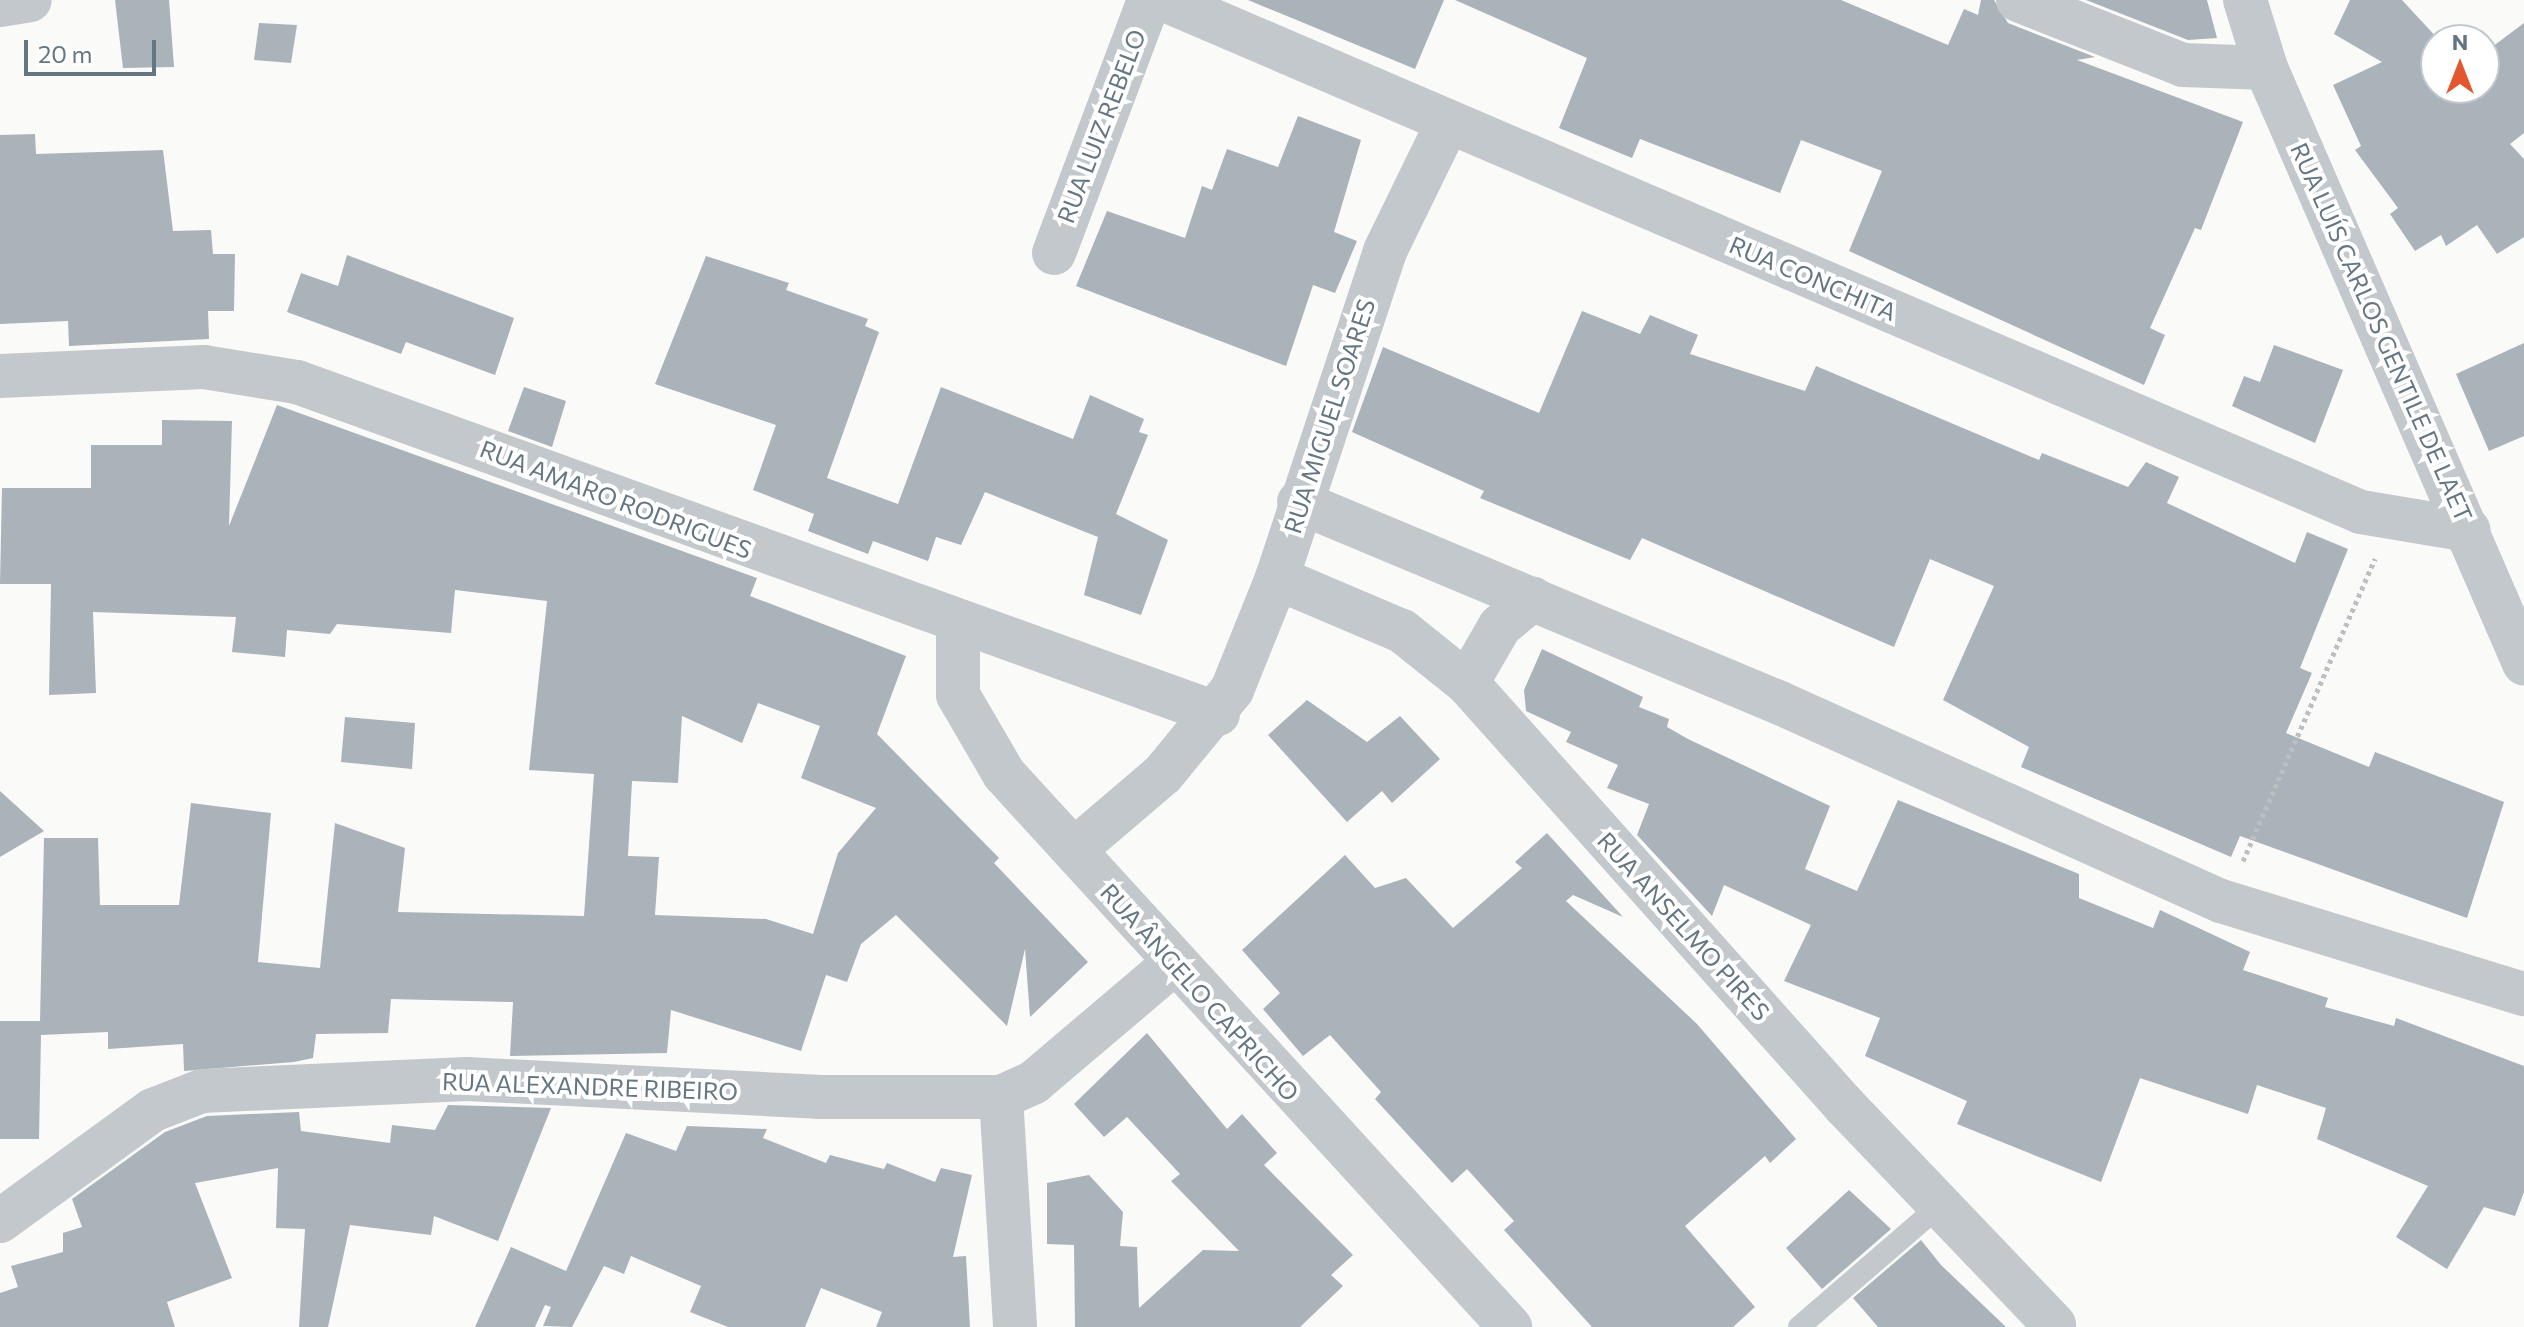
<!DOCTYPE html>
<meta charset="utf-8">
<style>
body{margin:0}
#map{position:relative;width:2524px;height:1327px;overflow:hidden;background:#fafaf8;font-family:Commissioner,sans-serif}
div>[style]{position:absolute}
.building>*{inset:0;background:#aab3b9}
.path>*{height:5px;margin-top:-2.5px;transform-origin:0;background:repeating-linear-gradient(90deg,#bbbfc2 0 4px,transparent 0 8px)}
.service>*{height:22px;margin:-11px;padding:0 11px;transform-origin:11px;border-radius:11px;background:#c3c8cc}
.minor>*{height:44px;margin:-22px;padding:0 22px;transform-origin:22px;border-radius:22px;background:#c3c8cc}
span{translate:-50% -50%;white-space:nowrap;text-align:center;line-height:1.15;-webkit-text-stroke:8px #fff;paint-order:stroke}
.street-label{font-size:24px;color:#657683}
.north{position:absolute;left:2420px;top:24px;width:80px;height:80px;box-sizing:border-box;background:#fff;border:2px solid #c1c8cd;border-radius:50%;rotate:0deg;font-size:22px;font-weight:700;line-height:32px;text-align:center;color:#657683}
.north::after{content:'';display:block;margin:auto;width:28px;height:36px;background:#e4572e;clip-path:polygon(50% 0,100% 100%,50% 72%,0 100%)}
.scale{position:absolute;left:24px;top:40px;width:132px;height:36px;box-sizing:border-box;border:4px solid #657683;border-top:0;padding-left:10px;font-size:24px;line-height:28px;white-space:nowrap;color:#657683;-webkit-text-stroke:6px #fff;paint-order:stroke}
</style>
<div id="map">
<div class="building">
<i style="clip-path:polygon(115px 0,169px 0,174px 67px,123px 68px)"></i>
<i style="clip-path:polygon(1248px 0,1444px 0,1415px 69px)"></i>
<i style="clip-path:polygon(1455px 0,1841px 0,1948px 45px,1964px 9px,1978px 15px,1981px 0,1994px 0,2008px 23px,2095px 57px,2077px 60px,2243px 122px,2201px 230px,2195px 228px,2150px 328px,2165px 335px,2144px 385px,1849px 251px,1882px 171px,1801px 140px,1780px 193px,1640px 139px,1632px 158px,1559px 128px,1587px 58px)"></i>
<i style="clip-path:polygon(2086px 0,2207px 0,2217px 38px,2188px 40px)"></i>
<i style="clip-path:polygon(2350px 0,2402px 0,2439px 40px,2436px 88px,2484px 88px,2484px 53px,2524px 23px,2524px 133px,2510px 144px,2524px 159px,2524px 237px,2497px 254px,2477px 225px,2446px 246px,2441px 235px,2415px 251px,2390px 214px,2398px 208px,2355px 150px,2361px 146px,2333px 85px,2382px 62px,2334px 34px)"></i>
<i style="clip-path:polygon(259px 23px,297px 25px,291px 63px,254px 60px)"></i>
<i style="clip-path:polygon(1298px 116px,1361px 140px,1334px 232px,1357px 241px,1335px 293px,1313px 285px,1286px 366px,1076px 286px,1107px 211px,1185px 238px,1202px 186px,1212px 190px,1227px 149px,1278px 167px)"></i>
<i style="clip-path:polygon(35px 134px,36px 154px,163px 150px,173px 231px,211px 230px,213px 254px,235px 254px,234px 311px,208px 311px,209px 339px,69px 346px,68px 321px,0 324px,0 135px)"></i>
<i style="clip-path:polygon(347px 255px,514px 318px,495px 375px,406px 342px,401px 354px,287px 312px,301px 273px,338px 286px)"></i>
<i style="clip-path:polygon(706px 256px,789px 283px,786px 290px,868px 319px,865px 326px,879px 332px,827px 478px,898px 504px,941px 387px,1073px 439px,1090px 395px,1144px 419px,1139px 432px,1148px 435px,1116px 514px,1168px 540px,1141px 615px,1084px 595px,1098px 537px,985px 492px,961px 545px,936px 537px,928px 561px,873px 541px,868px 554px,808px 531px,814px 514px,753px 490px,776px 425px,655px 384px)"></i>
<i style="clip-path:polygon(1582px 311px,1640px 334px,1650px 315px,1698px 335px,1690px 354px,1805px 391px,1816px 366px,2039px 460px,2042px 453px,2128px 487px,2146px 462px,2179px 477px,2167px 503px,2295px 563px,2307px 532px,2348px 549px,2300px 668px,2312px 673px,2286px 733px,2369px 767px,2375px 752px,2504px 802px,2467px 918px,2240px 836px,2231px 857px,2021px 767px,2029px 747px,1943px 700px,1994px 586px,1930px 559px,1894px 647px,1642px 538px,1630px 560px,1480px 498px,1484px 491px,1352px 432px,1383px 347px,1539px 413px)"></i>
<i style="clip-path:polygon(2524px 343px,2524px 436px,2489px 451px,2456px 374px)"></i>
<i style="clip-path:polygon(2274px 345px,2343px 370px,2315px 443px,2232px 406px,2244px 376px,2260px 382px)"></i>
<i style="clip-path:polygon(524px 387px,566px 401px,552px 447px,508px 431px)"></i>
<i style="clip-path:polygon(evenodd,277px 405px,757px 578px,750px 596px,906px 656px,877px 734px,999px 858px,994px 863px,1088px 962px,1030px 1017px,1025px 949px,1007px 1026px,896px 915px,861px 944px,847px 982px,826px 975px,801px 1051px,671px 1010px,667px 1053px,510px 1056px,513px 1002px,391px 999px,388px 1033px,316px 1034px,313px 1058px,294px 1062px,184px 1071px,183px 1044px,108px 1049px,108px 1032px,41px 1035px,39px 1139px,0 1139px,0 1021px,40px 1021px,44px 838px,98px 838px,100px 905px,179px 905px,191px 803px,271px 813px,258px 962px,320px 968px,335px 823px,405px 848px,398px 912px,584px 916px,594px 774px,529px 770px,547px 601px,455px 590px,451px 633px,337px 624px,330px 634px,287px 630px,285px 657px,232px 652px,236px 617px,93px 612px,96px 693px,49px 695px,51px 584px,0 584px,2px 488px,91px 488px,91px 445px,162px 445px,162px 420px,232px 421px,229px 526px,277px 405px,758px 703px,820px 726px,801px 778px,876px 808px,838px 853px,813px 934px,766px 919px,655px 915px,659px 857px,628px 856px,632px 781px,678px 783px,682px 716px,742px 743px,758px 703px)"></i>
<i style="clip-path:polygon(1542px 649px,1643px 697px,1639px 707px,1669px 719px,1667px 727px,1688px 739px,1830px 806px,1805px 869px,1857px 891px,1898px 800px,2079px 874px,2079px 898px,2153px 928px,2160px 910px,2250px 952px,2243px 970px,2328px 998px,2325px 1007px,2394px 1026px,2396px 1018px,2524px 1066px,2524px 1192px,2515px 1216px,2484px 1207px,2447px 1269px,2396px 1237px,2428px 1186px,2317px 1139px,2326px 1108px,2257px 1085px,2248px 1114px,2140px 1078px,2101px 1182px,1957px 1124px,1967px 1101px,1865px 1056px,1880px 1018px,1784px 981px,1811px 925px,1724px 885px,1712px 916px,1637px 835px,1649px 804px,1607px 788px,1618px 765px,1566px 742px,1571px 732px,1526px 711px,1524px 690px)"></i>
<i style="clip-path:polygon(1307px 700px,1367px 742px,1400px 716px,1440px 759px,1392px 803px,1382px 791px,1347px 822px,1268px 735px)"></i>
<i style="clip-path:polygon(345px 717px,415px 723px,412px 769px,341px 762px)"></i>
<i style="clip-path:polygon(0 791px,44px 831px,0 857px)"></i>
<i style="clip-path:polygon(1547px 833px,1623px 917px,1573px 895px,1566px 901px,1697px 1024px,1796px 1139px,1770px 1163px,1765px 1156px,1685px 1226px,1755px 1307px,1733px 1327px,1592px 1327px,1504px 1230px,1514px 1221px,1467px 1169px,1452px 1183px,1375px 1099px,1381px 1092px,1330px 1035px,1303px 1056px,1263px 1009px,1280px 993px,1242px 950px,1345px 855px,1375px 888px,1406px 878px,1453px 928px,1522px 868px,1515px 862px)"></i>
<i style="clip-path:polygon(1147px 1033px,1227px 1129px,1242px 1114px,1277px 1153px,1264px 1165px,1353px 1255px,1331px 1275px,1343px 1286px,1300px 1327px,1075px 1327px,1074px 1245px,1047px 1244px,1047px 1183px,1089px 1175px,1123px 1212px,1120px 1246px,1137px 1247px,1139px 1308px,1203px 1250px,1239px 1251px,1171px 1181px,1180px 1174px,1127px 1117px,1104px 1137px,1074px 1104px)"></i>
<i style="clip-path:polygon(448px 1105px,551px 1108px,498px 1241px,434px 1216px,431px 1235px,350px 1225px,328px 1327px,299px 1327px,305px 1229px,276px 1228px,278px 1168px,195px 1183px,232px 1278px,167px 1302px,175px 1327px,0 1327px,0 1293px,18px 1287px,11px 1266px,63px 1252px,63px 1233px,82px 1227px,72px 1199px,165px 1132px,207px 1116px,299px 1112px,301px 1131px,390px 1143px,392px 1125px,435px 1130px)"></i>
<i style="clip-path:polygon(687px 1126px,767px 1129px,763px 1138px,826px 1163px,830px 1155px,884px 1169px,887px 1163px,935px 1182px,941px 1168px,972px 1175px,953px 1257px,966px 1256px,970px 1327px,876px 1327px,882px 1312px,821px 1288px,805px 1327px,728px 1327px,690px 1312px,701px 1286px,631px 1256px,624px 1274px,604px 1266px,572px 1327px,543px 1326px,551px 1307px,545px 1305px,535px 1327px,475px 1327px,511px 1247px,566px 1271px,626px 1133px,676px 1151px)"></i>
<i style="clip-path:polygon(1849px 1190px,1891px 1229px,1822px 1289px,1786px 1248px)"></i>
<i style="clip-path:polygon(1921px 1240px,1941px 1265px,2006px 1327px,1878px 1327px,1853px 1298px)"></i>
</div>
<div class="path">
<i style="left:2243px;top:861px;width:330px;rotate:-66.4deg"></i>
</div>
<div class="service">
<i style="left:1799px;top:1327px;width:185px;rotate:-40.8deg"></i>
</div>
<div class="minor">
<i style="left:1165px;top:0;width:1301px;rotate:23.18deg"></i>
<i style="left:2361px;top:512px;width:109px;rotate:9.5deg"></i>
<i style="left:2018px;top:0;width:177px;rotate:21.5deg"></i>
<i style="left:2183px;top:65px;width:83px;rotate:2.1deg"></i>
<i style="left:2245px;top:0;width:71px;rotate:72.8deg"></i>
<i style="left:2266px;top:68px;width:649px;rotate:66.56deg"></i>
<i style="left:0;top:5px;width:30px;rotate:-9deg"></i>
<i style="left:1054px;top:253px;width:270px;rotate:-69.4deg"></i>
<i style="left:0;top:376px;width:204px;rotate:-2.5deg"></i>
<i style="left:204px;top:367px;width:94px;rotate:9.2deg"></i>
<i style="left:297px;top:382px;width:979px;rotate:19.82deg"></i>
<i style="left:1299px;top:502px;width:521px;rotate:22.68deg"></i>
<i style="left:1780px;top:703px;width:483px;rotate:24.2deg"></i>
<i style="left:2221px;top:901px;width:317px;rotate:17.1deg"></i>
<i style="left:1277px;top:578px;width:136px;rotate:23deg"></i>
<i style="left:1402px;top:631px;width:83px;rotate:38.7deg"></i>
<i style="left:1467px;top:683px;width:566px;rotate:48.22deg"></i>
<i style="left:1844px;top:1105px;width:304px;rotate:46.3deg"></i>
<i style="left:958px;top:624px;width:71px;rotate:90deg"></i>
<i style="left:958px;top:695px;width:91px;rotate:59.8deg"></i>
<i style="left:1004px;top:774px;width:750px;rotate:47.54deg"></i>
<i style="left:1467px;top:683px;width:66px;rotate:-59.9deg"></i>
<i style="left:1500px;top:626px;width:43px;rotate:-39.3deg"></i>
<i style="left:1074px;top:850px;width:117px;rotate:-40.5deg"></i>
<i style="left:1163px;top:774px;width:109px;rotate:-50.6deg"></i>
<i style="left:1232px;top:690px;width:121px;rotate:-68.1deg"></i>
<i style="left:1277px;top:578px;width:344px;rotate:-71.7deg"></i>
<i style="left:1385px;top:251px;width:144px;rotate:-64deg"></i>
<i style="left:1001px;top:1097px;width:230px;rotate:86.5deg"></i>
<i style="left:0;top:1221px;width:189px;rotate:-36deg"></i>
<i style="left:153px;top:1110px;width:53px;rotate:-21.2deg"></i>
<i style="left:202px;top:1091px;width:265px;rotate:-2.6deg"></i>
<i style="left:467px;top:1079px;width:351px;rotate:2.9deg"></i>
<i style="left:818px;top:1097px;width:183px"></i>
<i style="left:1001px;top:1097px;width:36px;rotate:-24deg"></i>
<i style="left:1034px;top:1082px;width:182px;rotate:-40.3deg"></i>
</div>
<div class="street-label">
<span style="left:1101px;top:126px;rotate:-69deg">RUA LUIZ REBELO</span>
<span style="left:1813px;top:278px;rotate:23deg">RUA CONCHITA</span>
<span style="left:2382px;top:332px;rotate:66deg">RUA LUÍS CARLOS GENTILE DE LAET</span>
<span style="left:1329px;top:416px;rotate:-72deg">RUA MIGUEL SOARES</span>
<span style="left:616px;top:499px;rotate:21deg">RUA AMARO RODRIGUES</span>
<span style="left:1684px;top:926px;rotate:48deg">RUA ANSELMO PIRES</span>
<span style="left:1200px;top:992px;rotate:48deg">RUA ÂNGELO CAPRICHO</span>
<span style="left:590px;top:1086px;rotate:2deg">RUA ALEXANDRE RIBEIRO</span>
</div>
<div class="north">N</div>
<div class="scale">20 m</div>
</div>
